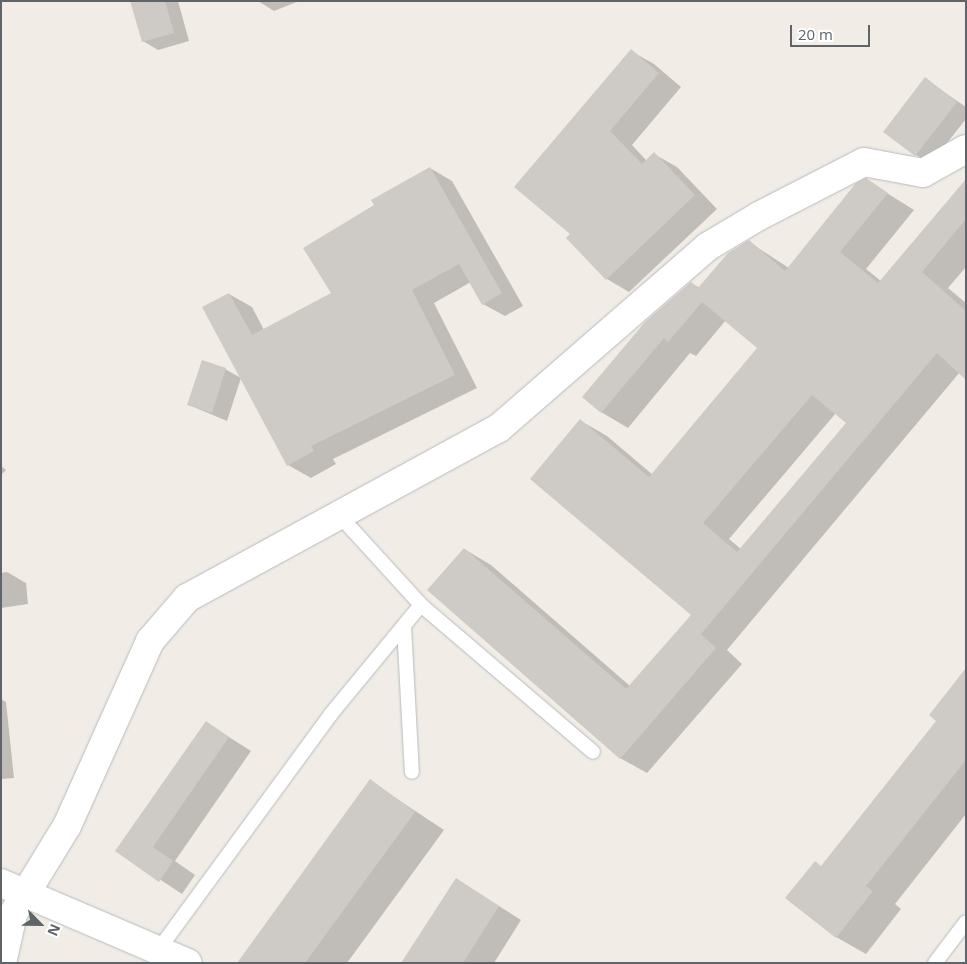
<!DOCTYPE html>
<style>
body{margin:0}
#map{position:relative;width:967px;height:964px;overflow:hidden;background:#f1ede6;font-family:"Open Sans",sans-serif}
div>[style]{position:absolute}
.shadow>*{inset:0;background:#0003}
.building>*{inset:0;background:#cecac5}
.roads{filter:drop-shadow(0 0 1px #b7babe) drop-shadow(0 0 1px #b7babe)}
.lane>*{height:14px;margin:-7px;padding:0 7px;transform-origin:7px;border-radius:7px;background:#fff}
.street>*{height:28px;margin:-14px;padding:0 14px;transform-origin:14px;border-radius:14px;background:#fff}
.secondary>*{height:28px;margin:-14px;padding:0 14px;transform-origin:14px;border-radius:14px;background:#fff}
span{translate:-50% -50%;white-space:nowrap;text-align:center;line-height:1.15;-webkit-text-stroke:4px #fff;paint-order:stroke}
.frame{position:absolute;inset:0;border:2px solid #5e6468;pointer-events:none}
.north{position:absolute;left:15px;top:899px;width:50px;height:50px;-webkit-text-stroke:4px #fff;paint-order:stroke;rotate:113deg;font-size:14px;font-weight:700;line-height:20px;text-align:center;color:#5e6468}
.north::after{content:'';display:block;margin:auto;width:18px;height:22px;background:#5e6468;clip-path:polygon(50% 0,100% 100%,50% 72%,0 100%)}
.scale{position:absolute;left:790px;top:25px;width:80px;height:22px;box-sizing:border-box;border:2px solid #5e6468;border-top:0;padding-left:6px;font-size:15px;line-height:18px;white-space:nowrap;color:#5e6468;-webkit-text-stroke:4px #fff;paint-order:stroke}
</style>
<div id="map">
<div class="shadow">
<i style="clip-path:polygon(131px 1px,178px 1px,189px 41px,158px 50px,143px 41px)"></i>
<i style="clip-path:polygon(258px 1px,299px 1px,274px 11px)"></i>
<i style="clip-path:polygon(631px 51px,654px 64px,681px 87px,632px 145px,647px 161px,654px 154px,677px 167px,717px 209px,629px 292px,607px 279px,572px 234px)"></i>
<i style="clip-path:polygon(925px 79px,966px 107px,966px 119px,931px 163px,916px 155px)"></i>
<i style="clip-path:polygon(430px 168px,452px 181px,523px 306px,505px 316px,483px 304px,471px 282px,434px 303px,477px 388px,333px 459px,336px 464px,311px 478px,288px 465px,229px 294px,252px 307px,264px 330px,333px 293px,376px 205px)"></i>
<i style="clip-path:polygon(evenodd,866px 180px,914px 210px,866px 269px,881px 281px,966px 182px,966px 267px,948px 288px,966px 303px,966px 377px,960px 372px,727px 650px,742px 664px,647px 773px,620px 758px,464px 549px,491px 565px,630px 686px,693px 614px,581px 421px,607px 436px,653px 475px,759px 348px,726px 320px,696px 356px,690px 353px,628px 428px,601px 412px,691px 283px,700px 288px,749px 242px,789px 268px,866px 180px,836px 413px,848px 423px,741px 549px,729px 539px,836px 413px)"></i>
<i style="clip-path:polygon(225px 369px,241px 378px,227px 421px,189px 405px)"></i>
<i style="clip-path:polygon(1px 466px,6px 470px,1px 475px)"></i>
<i style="clip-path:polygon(7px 572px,26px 583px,28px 604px,1px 608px,1px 573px)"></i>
<i style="clip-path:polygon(966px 670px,966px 814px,895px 904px,901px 909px,866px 954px,836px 937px,822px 867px,938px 720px)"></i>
<i style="clip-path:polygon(1px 699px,6px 702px,14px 778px,1px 779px)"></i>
<i style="clip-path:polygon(207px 723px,251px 751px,175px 861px,195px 875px,182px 894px,117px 851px)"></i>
<i style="clip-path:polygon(370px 781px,444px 830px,347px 963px,248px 963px)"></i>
<i style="clip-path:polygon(456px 879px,521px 920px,494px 963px,403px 963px)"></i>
</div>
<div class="building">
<i style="clip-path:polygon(130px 1px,165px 1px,174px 33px,142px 42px)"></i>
<i style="clip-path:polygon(631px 49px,659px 73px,610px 131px,642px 164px,654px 152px,695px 195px,606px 280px,566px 238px,570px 234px,514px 187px)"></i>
<i style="clip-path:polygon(925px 77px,957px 102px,915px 156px,883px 132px)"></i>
<i style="clip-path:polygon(430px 167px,502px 293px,482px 305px,459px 264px,412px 290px,455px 375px,311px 446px,314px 451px,287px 466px,202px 307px,229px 293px,252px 335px,331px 293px,303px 248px,374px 205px,371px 200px)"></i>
<i style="clip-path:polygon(evenodd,866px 178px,888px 193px,840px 252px,878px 283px,966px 179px,966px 219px,922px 272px,966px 311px,966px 380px,937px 353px,701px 634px,716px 648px,620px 759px,427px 590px,464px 548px,626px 689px,691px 615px,530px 479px,580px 419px,649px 477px,757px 348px,702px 302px,668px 342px,664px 338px,601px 413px,582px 397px,645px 322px,691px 282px,698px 288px,728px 253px,749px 240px,785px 271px,856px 183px,866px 178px,812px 395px,846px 423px,737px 552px,703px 523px,812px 395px)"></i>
<i style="clip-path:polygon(202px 360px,226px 368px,212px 413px,187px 405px)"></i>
<i style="clip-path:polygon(966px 668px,966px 760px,866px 886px,873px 891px,836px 938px,785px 898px,815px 861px,821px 866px,936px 721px,929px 715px)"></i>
<i style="clip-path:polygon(206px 721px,229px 737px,153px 847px,173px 861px,159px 882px,115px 851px)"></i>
<i style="clip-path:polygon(370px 779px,415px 812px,305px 963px,237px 963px)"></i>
<i style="clip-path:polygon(456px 878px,499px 906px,463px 963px,401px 963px)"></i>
</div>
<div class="roads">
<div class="lane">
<i style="left:338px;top:514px;width:123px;rotate:47.6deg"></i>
<i style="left:421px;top:605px;width:226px;rotate:40.5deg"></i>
<i style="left:404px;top:626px;width:146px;rotate:86.9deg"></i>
<i style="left:159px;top:949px;width:291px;rotate:-53.8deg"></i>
<i style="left:331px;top:714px;width:141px;rotate:-50.5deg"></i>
<i style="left:935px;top:963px;width:51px;rotate:-52.9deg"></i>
</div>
<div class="street">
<i style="left:2px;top:963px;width:50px;rotate:-77.3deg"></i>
<i style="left:13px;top:914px;width:103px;rotate:-58.5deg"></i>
<i style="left:67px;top:826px;width:203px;rotate:-65.8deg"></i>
<i style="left:150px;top:641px;width:57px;rotate:-49.3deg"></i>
<i style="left:187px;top:598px;width:355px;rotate:-28.6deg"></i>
<i style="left:499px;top:428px;width:276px;rotate:-41deg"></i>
<i style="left:707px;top:247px;width:61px;rotate:-30.8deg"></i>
<i style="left:759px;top:216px;width:118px;rotate:-27.2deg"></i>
<i style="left:864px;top:162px;width:60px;rotate:10.6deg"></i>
<i style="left:923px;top:173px;width:49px;rotate:-29.2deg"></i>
</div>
<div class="secondary">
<i style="left:1px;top:883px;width:203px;rotate:23.2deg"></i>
</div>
</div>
<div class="frame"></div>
<div class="north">N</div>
<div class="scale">20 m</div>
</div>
